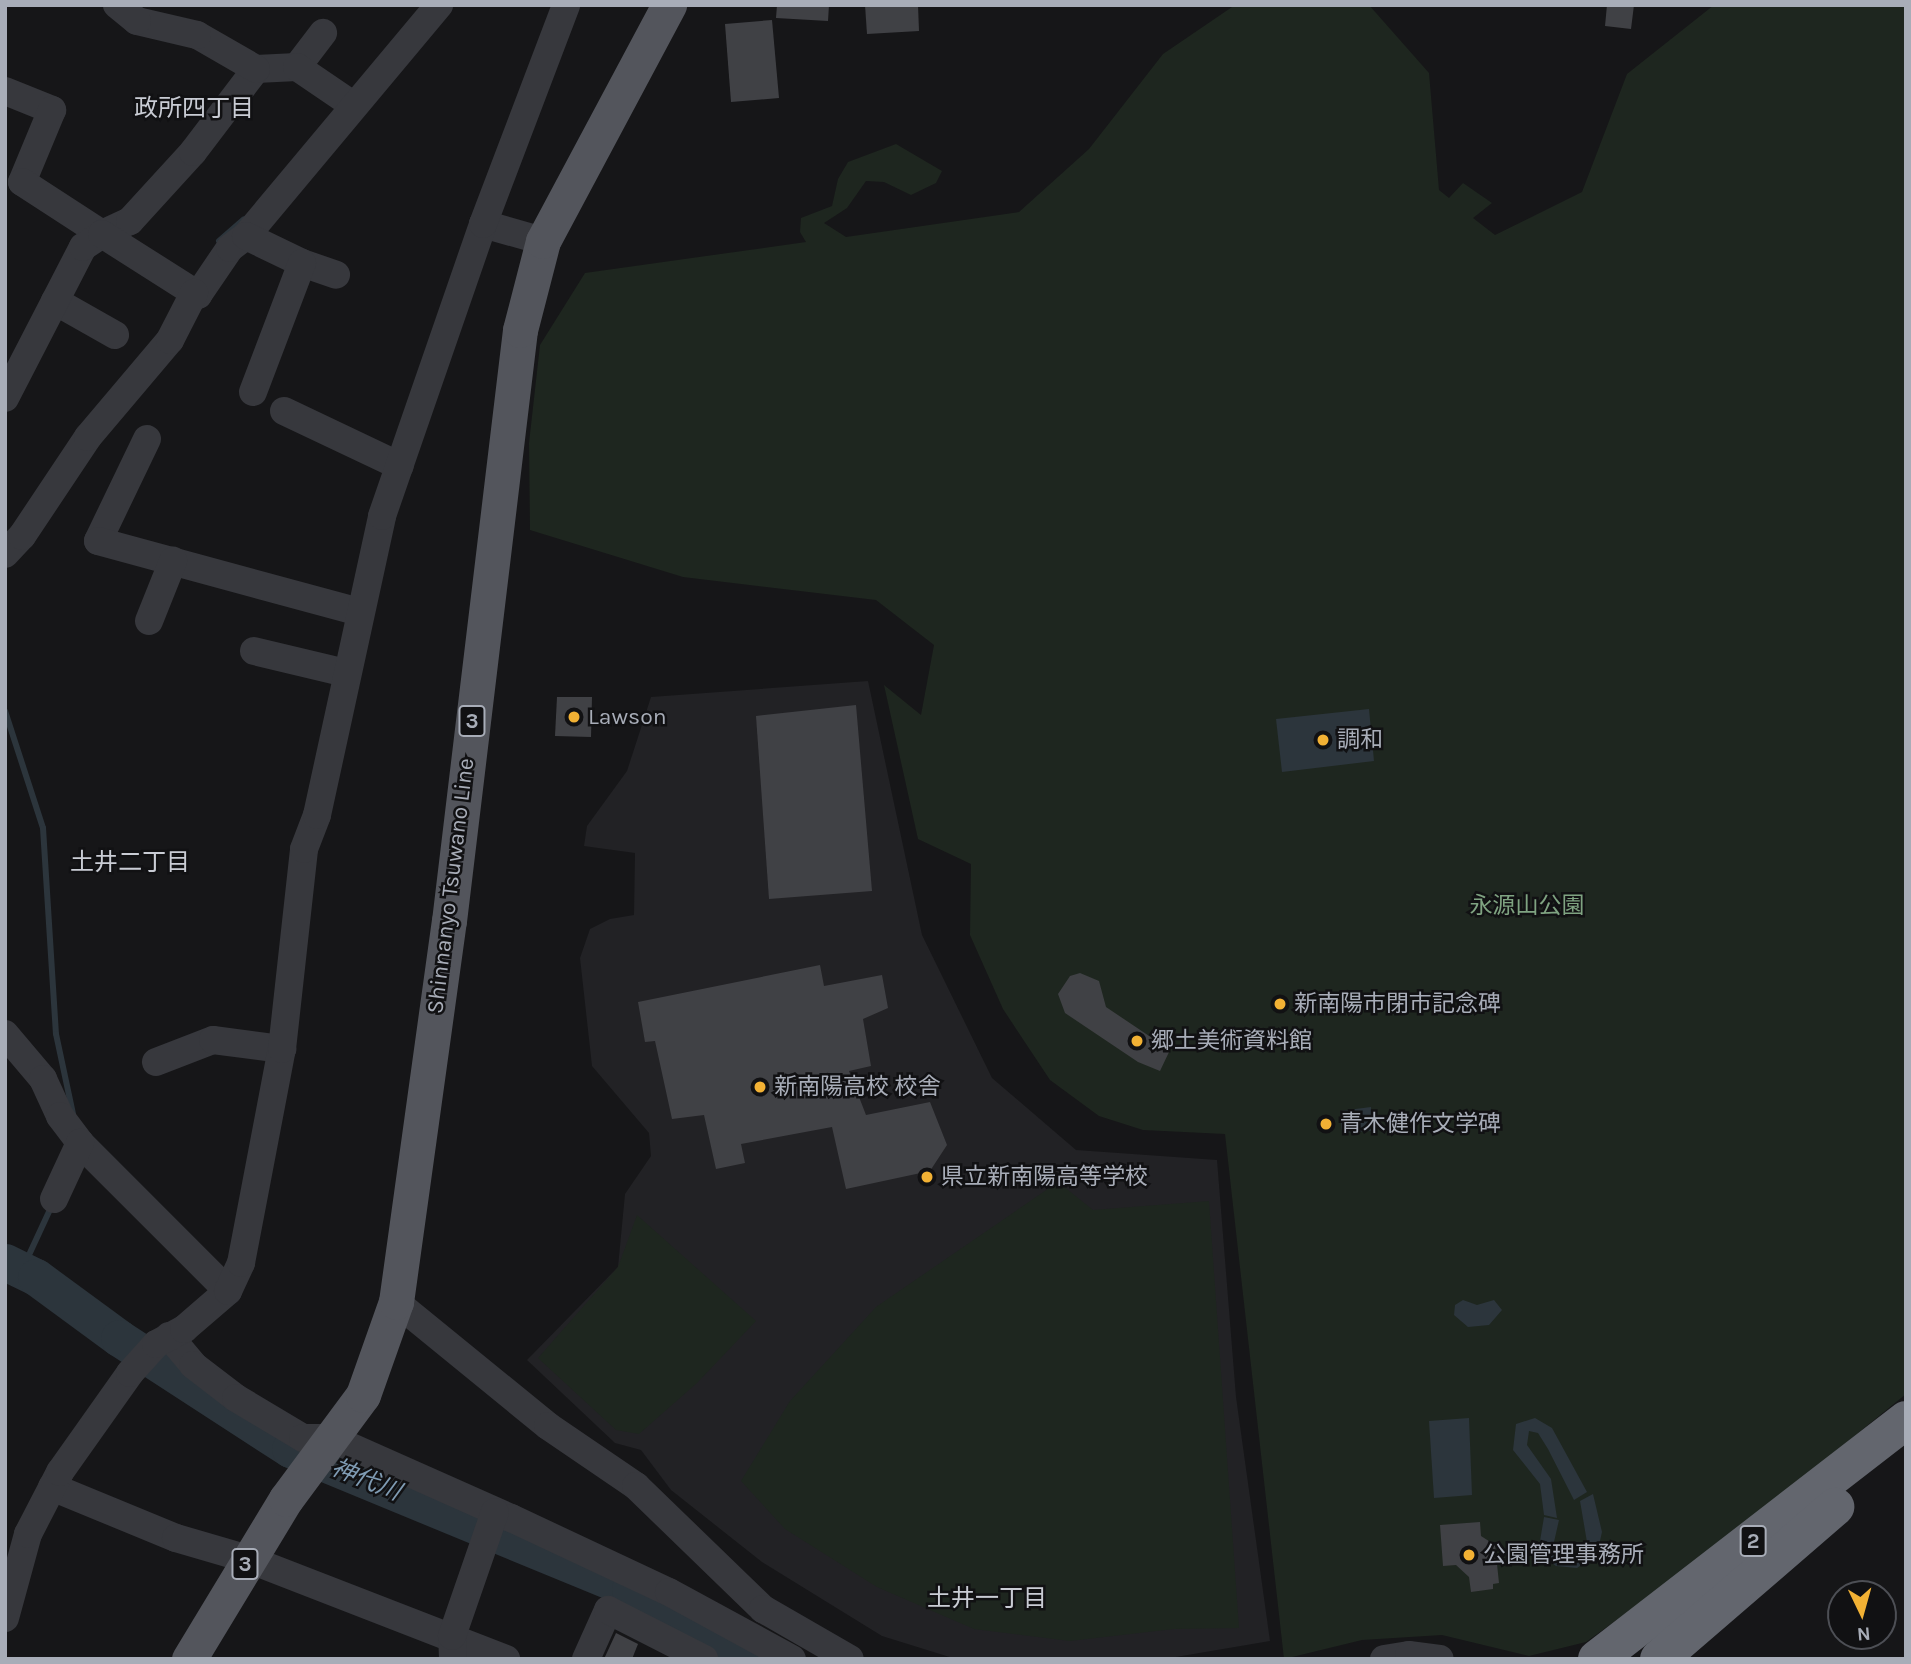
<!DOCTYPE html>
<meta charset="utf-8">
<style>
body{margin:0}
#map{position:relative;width:1911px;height:1664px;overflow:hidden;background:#161618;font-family:Karla,"Noto Sans JP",sans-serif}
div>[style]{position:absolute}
.built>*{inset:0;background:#222225}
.green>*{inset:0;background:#1e261f}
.water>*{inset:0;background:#2c353c}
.stream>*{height:6px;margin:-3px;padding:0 3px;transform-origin:3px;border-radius:3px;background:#2c353c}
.river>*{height:37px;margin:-18.5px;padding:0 18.5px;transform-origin:18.5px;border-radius:18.5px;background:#2c353c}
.building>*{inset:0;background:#404145}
.minor>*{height:28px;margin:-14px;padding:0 14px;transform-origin:14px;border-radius:14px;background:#37383d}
.major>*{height:35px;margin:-17.5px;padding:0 17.5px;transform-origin:17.5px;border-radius:17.5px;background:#53555c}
.highway>*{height:38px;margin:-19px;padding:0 19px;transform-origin:19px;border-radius:19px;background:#63666e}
.dots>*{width:19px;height:19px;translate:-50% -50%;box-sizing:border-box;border:4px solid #111113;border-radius:50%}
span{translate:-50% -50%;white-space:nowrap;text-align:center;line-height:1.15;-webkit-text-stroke:5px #111113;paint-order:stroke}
.shield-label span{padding:2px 5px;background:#111113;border:2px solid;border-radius:5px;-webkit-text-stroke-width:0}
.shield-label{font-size:21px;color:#a8adb8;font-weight:700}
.poi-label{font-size:23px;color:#a8adb8}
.left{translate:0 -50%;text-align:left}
.street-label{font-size:23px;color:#a8adb8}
.park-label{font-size:23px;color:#7fa381}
.neighbourhood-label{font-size:24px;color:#c9ccd4}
.water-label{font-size:24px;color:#7f9bb3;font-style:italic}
.frame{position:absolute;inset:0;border:7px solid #a8adb8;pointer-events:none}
.north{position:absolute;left:1827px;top:1580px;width:70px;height:70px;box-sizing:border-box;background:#111113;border:2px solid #4d4f55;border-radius:50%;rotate:175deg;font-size:19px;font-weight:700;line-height:28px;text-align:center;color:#a8adb8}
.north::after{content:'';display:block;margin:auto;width:24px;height:32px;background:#f2b134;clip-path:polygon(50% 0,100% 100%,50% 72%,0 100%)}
</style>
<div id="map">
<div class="built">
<i style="clip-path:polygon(868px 681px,922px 935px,992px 1078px,1076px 1150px,1217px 1160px,1236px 1397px,1270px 1641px,1164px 1659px,956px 1659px,882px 1636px,762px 1562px,671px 1490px,641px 1450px,615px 1443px,527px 1360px,618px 1267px,625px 1194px,651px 1156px,649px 1133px,592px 1066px,580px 958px,590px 929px,610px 919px,634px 915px,635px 853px,584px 846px,587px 826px,627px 771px,651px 697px)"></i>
</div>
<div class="green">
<i style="clip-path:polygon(1235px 5px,1369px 5px,1429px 73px,1439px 190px,1449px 198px,1463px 183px,1492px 203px,1473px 218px,1495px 235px,1582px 192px,1627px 74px,1714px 5px,1906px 5px,1906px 1394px,1717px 1548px,1586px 1642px,1529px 1656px,1442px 1635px,1362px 1640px,1284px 1659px,1225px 1134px,1143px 1130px,1099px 1116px,1050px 1080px,1003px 1009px,970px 935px,971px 864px,918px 839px,884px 685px,921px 715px,934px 645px,876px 600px,683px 577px,530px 530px,529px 443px,540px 345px,585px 273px,806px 242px,800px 232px,801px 218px,832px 206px,838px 179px,848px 162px,896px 144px,942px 171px,936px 183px,911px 195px,884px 182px,866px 181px,847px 208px,824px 223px,846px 237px,1019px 212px,1089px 149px,1163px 54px)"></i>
<i style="clip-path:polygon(1058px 1182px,1093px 1210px,1209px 1201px,1239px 1628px,1174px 1629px,1070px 1641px,974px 1629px,877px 1587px,785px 1529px,741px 1481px,790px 1401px,876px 1307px)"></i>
<i style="clip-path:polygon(637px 1215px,756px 1321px,697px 1383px,639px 1434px,616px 1430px,538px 1358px,618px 1267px)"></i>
</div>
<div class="water">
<i style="clip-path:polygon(1369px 709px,1374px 761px,1282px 772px,1276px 719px)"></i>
<i style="clip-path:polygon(1371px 1107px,1371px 1131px,1342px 1133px,1340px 1111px)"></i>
<i style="clip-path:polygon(1463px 1300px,1477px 1305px,1494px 1300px,1502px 1310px,1489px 1325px,1468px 1327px,1454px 1315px,1455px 1305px)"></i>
<i style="clip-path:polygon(1469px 1418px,1472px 1495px,1434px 1498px,1429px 1421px)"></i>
<i style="clip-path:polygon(1535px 1418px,1552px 1428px,1587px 1492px,1574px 1500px,1548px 1449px,1538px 1433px,1529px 1431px,1527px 1445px,1551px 1479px,1557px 1518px,1544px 1515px,1540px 1484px,1513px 1450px,1516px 1424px)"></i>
<i style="clip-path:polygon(1593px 1494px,1602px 1532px,1597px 1554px,1577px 1568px,1556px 1566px,1547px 1559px,1540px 1541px,1544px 1517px,1559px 1520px,1554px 1542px,1559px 1551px,1574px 1556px,1587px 1542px,1580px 1501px)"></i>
</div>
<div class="stream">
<i style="left:219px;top:241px;width:33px;rotate:-41deg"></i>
<i style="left:5px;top:711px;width:123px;rotate:72deg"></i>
<i style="left:43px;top:828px;width:206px;rotate:86.4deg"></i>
<i style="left:56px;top:1034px;width:82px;rotate:78deg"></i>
<i style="left:22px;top:1270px;width:72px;rotate:-65.2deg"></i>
</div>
<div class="river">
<i style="left:5px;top:1262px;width:34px;rotate:26deg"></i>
<i style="left:36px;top:1277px;width:103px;rotate:36.3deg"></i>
<i style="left:119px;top:1338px;width:204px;rotate:33deg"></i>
<i style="left:290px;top:1449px;width:368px;rotate:22.4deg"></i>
<i style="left:630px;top:1589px;width:138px;rotate:30.5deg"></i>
</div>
<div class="building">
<i style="clip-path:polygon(777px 5px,829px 5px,828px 21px,776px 18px)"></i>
<i style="clip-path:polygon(865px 5px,918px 5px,919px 31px,867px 34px)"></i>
<i style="clip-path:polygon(1607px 5px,1634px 5px,1631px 29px,1605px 26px)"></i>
<i style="clip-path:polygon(772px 20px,779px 98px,731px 102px,725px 24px)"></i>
<i style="clip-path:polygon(557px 697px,592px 697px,591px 737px,555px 736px)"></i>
<i style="clip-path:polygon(856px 705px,872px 891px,769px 899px,756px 716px)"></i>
<i style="clip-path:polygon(820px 965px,824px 986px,882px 975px,888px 1008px,863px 1019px,871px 1066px,849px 1071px,866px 1115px,930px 1102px,947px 1145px,930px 1171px,846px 1189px,832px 1127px,741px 1144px,745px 1163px,716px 1169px,704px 1115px,672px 1119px,655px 1041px,645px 1042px,638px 1002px)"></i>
<i style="clip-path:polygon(1080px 973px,1099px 981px,1106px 1007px,1170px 1050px,1160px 1071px,1138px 1062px,1065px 1013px,1058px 994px,1070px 976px)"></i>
<i style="clip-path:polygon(1480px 1522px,1481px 1536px,1495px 1545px,1499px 1583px,1493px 1584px,1493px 1589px,1471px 1592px,1469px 1577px,1456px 1565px,1443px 1566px,1440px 1525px)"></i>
<i style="clip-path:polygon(616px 1633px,638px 1644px,632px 1659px,604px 1659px)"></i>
</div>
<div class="minor">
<i style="left:297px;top:67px;width:43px;rotate:-52.6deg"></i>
<i style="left:256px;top:69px;width:41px;rotate:-2.8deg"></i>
<i style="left:297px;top:67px;width:68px;rotate:34.2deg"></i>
<i style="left:5px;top:91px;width:51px;rotate:22deg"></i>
<i style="left:52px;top:110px;width:78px;rotate:112.6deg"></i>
<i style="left:22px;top:182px;width:95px;rotate:33deg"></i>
<i style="left:102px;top:234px;width:31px;rotate:-25deg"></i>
<i style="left:130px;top:221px;width:93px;rotate:-47.6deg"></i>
<i style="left:193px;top:152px;width:104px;rotate:-52.8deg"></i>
<i style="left:256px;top:69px;width:68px;rotate:-150deg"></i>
<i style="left:197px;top:35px;width:62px;rotate:-166.9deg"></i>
<i style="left:137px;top:21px;width:26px;rotate:-141deg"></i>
<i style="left:483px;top:224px;width:62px;rotate:15.8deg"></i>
<i style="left:246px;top:236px;width:301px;rotate:-50.1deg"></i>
<i style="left:302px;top:263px;width:36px;rotate:19deg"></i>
<i style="left:55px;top:301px;width:69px;rotate:29.5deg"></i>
<i style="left:5px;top:398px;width:170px;rotate:-62.7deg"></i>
<i style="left:83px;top:247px;width:23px;rotate:-34deg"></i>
<i style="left:102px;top:234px;width:114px;rotate:32.4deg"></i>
<i style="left:198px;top:295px;width:57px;rotate:-55.8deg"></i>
<i style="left:230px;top:248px;width:20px;rotate:-37deg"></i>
<i style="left:246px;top:236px;width:62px;rotate:25.7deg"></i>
<i style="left:302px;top:263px;width:138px;rotate:110.8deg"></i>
<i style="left:284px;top:411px;width:128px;rotate:25.4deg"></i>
<i style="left:147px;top:439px;width:113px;rotate:115.7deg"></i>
<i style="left:98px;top:541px;width:270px;rotate:15.2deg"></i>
<i style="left:5px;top:554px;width:25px;rotate:-47deg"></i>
<i style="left:22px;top:536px;width:119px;rotate:-56.3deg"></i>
<i style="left:88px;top:437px;width:127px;rotate:-49.8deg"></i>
<i style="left:170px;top:340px;width:53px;rotate:-62.9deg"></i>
<i style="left:149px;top:621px;width:65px;rotate:-68.2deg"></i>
<i style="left:254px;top:651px;width:95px;rotate:13.4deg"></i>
<i style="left:5px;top:1034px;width:59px;rotate:49.8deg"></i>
<i style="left:43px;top:1079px;width:41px;rotate:65.3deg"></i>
<i style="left:60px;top:1116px;width:34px;rotate:53deg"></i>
<i style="left:80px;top:1143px;width:209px;rotate:45deg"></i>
<i style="left:156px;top:1062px;width:61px;rotate:-21.1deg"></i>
<i style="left:213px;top:1040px;width:70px;rotate:7.4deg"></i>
<i style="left:54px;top:1199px;width:62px;rotate:-65.1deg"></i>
<i style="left:396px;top:1302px;width:196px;rotate:39.2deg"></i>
<i style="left:548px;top:1426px;width:107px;rotate:34.3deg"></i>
<i style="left:636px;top:1486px;width:177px;rotate:44.1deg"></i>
<i style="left:763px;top:1609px;width:100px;rotate:29.9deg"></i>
<i style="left:169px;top:1336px;width:38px;rotate:50deg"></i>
<i style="left:193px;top:1365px;width:54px;rotate:37.5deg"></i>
<i style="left:236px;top:1398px;width:78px;rotate:30.8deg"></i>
<i style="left:303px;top:1438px;width:28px"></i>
<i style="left:331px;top:1438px;width:197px;rotate:24deg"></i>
<i style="left:511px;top:1518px;width:174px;rotate:25.1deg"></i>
<i style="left:669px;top:1592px;width:140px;rotate:28.6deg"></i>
<i style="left:52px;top:1487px;width:134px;rotate:22.4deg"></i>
<i style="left:176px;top:1538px;width:75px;rotate:16.3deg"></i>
<i style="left:248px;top:1559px;width:277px;rotate:21.2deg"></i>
<i style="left:5px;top:1618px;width:87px;rotate:-74.7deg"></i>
<i style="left:28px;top:1534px;width:70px;rotate:-62.7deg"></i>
<i style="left:60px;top:1472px;width:121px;rotate:-54.7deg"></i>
<i style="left:130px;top:1373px;width:39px;rotate:-48deg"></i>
<i style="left:156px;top:1344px;width:32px;rotate:-28deg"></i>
<i style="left:184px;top:1329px;width:58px;rotate:-40.8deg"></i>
<i style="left:228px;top:1291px;width:31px;rotate:-65deg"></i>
<i style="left:241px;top:1263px;width:218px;rotate:-79.2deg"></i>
<i style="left:282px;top:1049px;width:201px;rotate:-83.7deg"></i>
<i style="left:304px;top:849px;width:36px;rotate:-69deg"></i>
<i style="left:317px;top:815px;width:306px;rotate:-77.7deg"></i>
<i style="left:382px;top:516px;width:309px;rotate:-70.9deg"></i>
<i style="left:483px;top:224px;width:234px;rotate:-69.2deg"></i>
<i style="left:453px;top:1659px;width:23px;rotate:-92deg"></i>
<i style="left:452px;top:1636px;width:131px;rotate:-70.9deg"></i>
<i style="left:586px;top:1659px;width:54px;rotate:-65.8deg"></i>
<i style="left:608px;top:1610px;width:108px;rotate:27deg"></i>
<i style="left:1384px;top:1659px;width:25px;rotate:-9deg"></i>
<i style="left:1409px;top:1655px;width:31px;rotate:7deg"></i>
</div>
<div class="major">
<i style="left:189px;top:1659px;width:187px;rotate:-58.8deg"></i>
<i style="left:286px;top:1499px;width:129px;rotate:-53.5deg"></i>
<i style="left:363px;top:1395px;width:99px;rotate:-70.5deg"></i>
<i style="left:396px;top:1302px;width:385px;rotate:-82.1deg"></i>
<i style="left:449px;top:921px;width:595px;rotate:-83.15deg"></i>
<i style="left:520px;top:330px;width:92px;rotate:-75.5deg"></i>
<i style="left:543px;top:241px;width:268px;rotate:-61.9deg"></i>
</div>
<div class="highway">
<i style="left:1597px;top:1659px;width:391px;rotate:-37.7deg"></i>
<i style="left:1659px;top:1659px;width:233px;rotate:-40.8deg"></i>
</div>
<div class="dots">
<i style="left:574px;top:717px;background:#f2b134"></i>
<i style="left:1323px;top:740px;background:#f2b134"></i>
<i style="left:1280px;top:1004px;background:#f2b134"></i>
<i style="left:1137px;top:1041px;background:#f2b134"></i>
<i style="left:760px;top:1087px;background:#f2b134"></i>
<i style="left:1326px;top:1124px;background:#f2b134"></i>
<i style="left:927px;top:1177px;background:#f2b134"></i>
<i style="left:1469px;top:1555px;background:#f2b134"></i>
</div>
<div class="shield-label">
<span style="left:472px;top:721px">3</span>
<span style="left:1753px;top:1541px">2</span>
<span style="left:245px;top:1564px">3</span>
</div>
<div class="poi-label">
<span class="left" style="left:588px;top:717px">Lawson</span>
<span class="left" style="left:1337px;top:740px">調和</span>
<span class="left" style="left:1294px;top:1004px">新南陽市閉市記念碑</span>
<span class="left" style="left:1151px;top:1041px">郷土美術資料館</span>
<span class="left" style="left:774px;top:1087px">新南陽高校 校舎</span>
<span class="left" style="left:1340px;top:1124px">青木健作文学碑</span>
<span class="left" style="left:941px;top:1177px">県立新南陽高等学校</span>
<span class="left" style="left:1483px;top:1555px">公園管理事務所</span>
</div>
<div class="street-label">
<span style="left:451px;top:886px;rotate:-83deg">Shinnanyo Tsuwano Line</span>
</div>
<div class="park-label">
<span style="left:1527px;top:906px">永源山公園</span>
</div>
<div class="neighbourhood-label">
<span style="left:194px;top:109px">政所四丁目</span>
<span style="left:130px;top:863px">土井二丁目</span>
<span style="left:987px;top:1599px">土井一丁目</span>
</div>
<div class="water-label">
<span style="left:366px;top:1480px;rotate:22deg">神代川</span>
</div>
<div class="frame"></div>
<div class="north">N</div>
</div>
